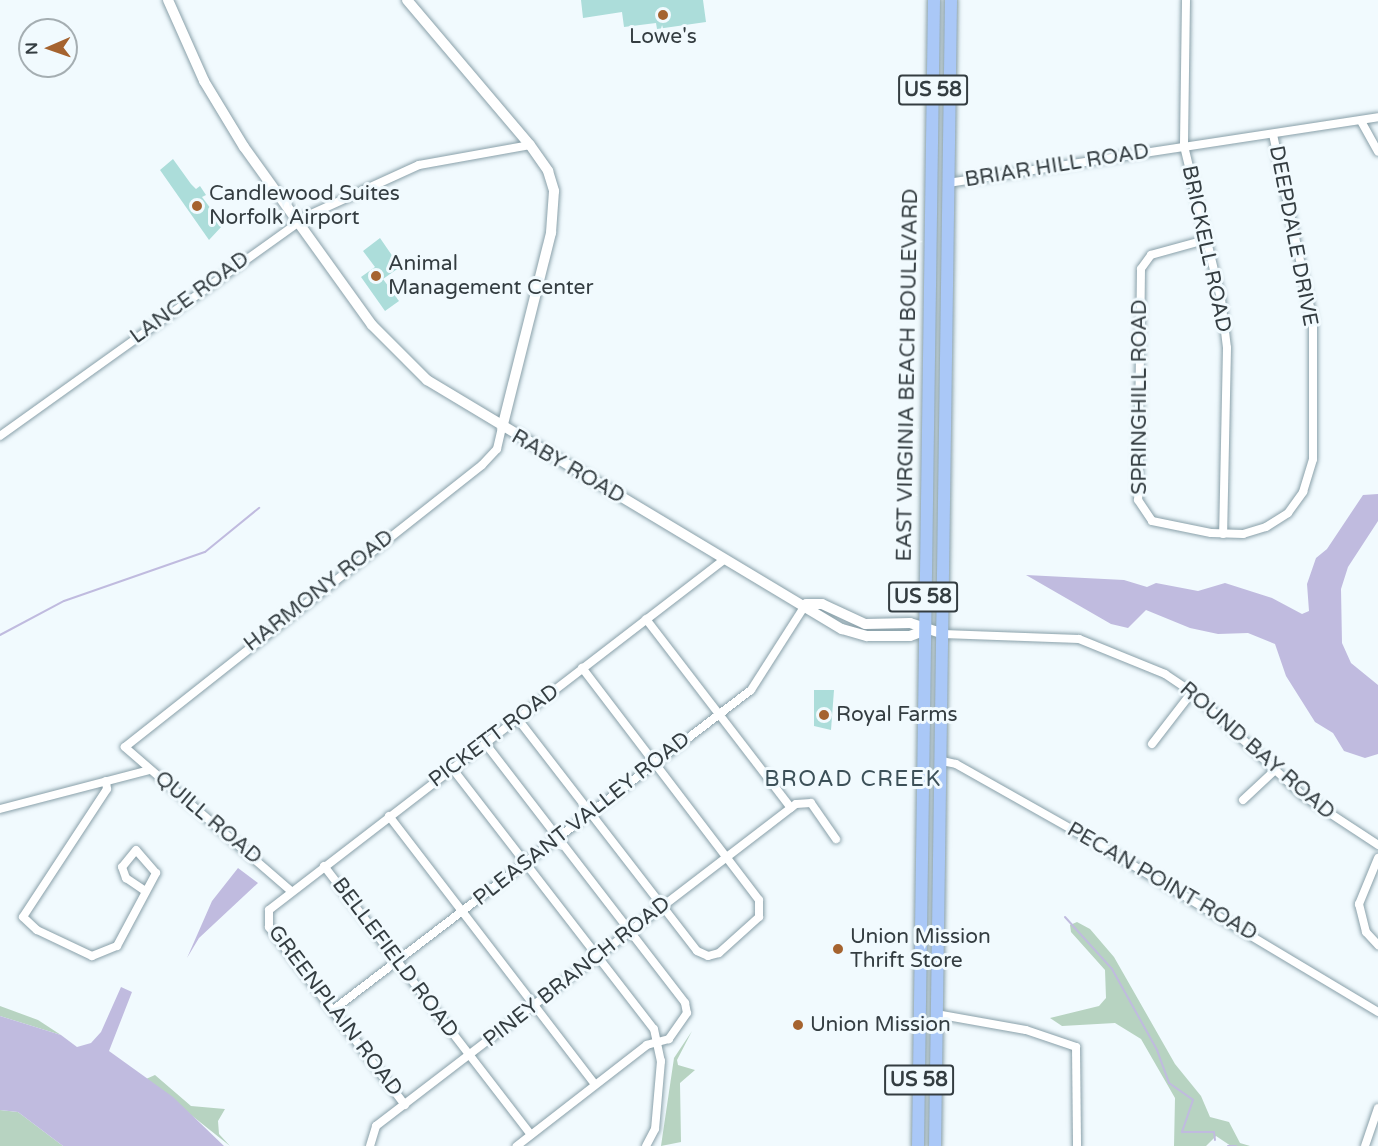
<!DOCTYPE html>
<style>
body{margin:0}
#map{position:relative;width:1378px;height:1146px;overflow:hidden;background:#f1fafe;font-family:"Varela Round",sans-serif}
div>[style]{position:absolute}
.green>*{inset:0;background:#b7d3c1}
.water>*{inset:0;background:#c0bbdf}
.stream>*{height:2px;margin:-1px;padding:0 1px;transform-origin:1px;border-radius:1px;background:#c0bbdf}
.building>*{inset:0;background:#acddda}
.roads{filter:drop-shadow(0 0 2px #89a0a9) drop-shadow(0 0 2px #89a0a9)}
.street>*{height:8px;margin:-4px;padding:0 4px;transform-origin:4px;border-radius:4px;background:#fff}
.secondary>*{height:10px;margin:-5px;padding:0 5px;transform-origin:5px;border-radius:5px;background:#fff}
.primary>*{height:12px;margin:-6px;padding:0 6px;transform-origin:6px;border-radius:6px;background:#aac8f7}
.dots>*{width:16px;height:16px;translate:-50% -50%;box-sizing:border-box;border:3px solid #f1fafe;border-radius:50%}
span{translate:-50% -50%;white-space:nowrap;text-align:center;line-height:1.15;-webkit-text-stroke:6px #f1fafe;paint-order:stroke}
.shield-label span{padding:2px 4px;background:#f1fafe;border:2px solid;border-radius:4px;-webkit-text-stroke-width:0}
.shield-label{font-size:20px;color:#343d41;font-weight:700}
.poi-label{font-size:21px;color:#343d41}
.left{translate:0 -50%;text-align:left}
.street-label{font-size:21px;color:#343d41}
.neighbourhood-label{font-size:22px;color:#3c5058;letter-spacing:1.5px}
.north{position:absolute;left:18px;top:18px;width:60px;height:60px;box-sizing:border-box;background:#f1fafe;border:2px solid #a5aeb2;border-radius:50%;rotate:268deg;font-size:16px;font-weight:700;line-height:24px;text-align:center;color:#343d41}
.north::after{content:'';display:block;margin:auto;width:21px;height:27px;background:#a5632f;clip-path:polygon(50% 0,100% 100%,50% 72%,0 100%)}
</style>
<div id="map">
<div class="green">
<i style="clip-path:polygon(1077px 922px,1090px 929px,1114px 957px,1175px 1064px,1201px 1096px,1210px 1117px,1229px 1122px,1240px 1143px,1250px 1146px,1231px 1146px,1216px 1136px,1206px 1146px,1174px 1146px,1175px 1098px,1141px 1039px,1115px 1023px,1062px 1026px,1050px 1018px,1099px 1006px,1106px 998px,1105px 970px,1071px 932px,1070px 925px)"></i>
<i style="clip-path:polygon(0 1006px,38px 1020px,61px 1035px,0 1016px)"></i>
<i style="clip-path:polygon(692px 1031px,677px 1060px,678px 1065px,695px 1070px,680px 1083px,681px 1142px,661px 1146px,674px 1058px)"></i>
<i style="clip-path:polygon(155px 1075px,191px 1106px,225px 1109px,218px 1121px,219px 1134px,230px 1146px,146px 1079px)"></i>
<i style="clip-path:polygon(0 1110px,18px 1112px,63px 1146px,0 1146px)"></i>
</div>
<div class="water">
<i style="clip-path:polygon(1378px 494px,1378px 521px,1348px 567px,1341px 589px,1342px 643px,1351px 663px,1378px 685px,1378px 754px,1365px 758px,1344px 751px,1333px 733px,1315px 722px,1286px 676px,1275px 644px,1248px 633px,1218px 634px,1190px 628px,1146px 610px,1128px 628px,1111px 624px,1026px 575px,1124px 580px,1147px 587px,1156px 583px,1198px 591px,1225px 583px,1272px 598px,1302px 614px,1309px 611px,1307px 584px,1316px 558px,1327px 549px,1363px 495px)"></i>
<i style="clip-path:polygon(238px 868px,258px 883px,199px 938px,187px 958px,212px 901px)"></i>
<i style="clip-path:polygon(121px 987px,132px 992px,109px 1051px,173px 1097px,224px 1146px,63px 1146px,18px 1112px,0 1110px,0 1016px,61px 1035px,77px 1047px,91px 1043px,101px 1032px)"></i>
</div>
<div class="stream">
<i style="left:0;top:635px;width:72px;rotate:-28deg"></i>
<i style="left:64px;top:601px;width:149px;rotate:-19.2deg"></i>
<i style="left:205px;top:552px;width:70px;rotate:-39.2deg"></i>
<i style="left:1065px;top:917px;width:70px;rotate:47.9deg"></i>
<i style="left:1112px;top:969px;width:93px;rotate:60.9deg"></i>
<i style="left:1157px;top:1050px;width:35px;rotate:70deg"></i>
<i style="left:1169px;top:1083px;width:29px;rotate:35deg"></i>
<i style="left:1193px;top:1100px;width:34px;rotate:109deg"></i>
<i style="left:1182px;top:1132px;width:32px"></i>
<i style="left:1214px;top:1132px;width:8px;rotate:83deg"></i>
<i style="left:1228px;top:1146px;width:8px"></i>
</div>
<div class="building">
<i style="clip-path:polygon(581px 0,703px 0,706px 22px,657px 29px,656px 23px,624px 27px,622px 12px,583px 18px)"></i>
<i style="clip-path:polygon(173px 159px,191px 184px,196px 189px,200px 186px,206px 195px,202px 197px,223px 225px,209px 240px,160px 170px)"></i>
<i style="clip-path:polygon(380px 238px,400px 267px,383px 279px,399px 301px,385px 311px,361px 277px,375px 267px,363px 251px)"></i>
<i style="clip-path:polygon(814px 690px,834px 690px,831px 730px,814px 726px)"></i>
</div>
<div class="roads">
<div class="street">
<i style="left:1186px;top:0;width:146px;rotate:90.8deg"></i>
<i style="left:1184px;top:146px;width:157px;rotate:76.4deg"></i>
<i style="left:1221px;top:299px;width:49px;rotate:83deg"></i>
<i style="left:1227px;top:348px;width:186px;rotate:91.2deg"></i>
<i style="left:1361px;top:121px;width:35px;rotate:61deg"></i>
<i style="left:948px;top:183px;width:435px;rotate:-8.7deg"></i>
<i style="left:1205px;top:240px;width:56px;rotate:164.5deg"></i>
<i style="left:1151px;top:255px;width:17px;rotate:126deg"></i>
<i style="left:1141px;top:269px;width:231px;rotate:90.7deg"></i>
<i style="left:1138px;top:500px;width:25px;rotate:56deg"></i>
<i style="left:1152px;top:521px;width:60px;rotate:11.5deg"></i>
<i style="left:1211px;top:533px;width:32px;rotate:2deg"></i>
<i style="left:1243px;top:534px;width:24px;rotate:-17deg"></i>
<i style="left:1266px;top:527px;width:26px;rotate:-32deg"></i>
<i style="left:1288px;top:513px;width:26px;rotate:-54deg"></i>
<i style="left:1303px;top:492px;width:34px;rotate:-73deg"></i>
<i style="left:1313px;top:459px;width:138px;rotate:-90deg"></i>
<i style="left:1313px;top:321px;width:191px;rotate:-102.1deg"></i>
<i style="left:0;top:436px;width:378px;rotate:-35.6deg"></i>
<i style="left:307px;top:216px;width:123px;rotate:-24.5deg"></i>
<i style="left:419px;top:165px;width:113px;rotate:-10.2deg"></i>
<i style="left:646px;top:619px;width:238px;rotate:52.5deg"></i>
<i style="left:943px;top:634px;width:136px;rotate:2.1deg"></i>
<i style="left:1079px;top:639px;width:93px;rotate:22.1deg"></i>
<i style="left:1165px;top:674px;width:32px;rotate:34deg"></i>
<i style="left:1192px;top:692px;width:151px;rotate:43.1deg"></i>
<i style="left:1302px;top:795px;width:91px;rotate:33.3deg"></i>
<i style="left:517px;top:718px;width:294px;rotate:52.3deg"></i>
<i style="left:697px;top:951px;width:12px;rotate:24deg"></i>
<i style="left:708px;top:956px;width:11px;rotate:-15deg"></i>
<i style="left:719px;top:953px;width:54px;rotate:-42deg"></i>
<i style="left:759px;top:917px;width:17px;rotate:-90deg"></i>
<i style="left:759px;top:900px;width:292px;rotate:-127.3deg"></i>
<i style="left:485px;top:743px;width:328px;rotate:52.4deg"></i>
<i style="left:685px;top:1003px;width:10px;rotate:79deg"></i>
<i style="left:687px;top:1013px;width:32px;rotate:125deg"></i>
<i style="left:669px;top:1039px;width:23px;rotate:165deg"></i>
<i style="left:647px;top:1045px;width:165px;rotate:142.2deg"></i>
<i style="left:1152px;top:744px;width:66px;rotate:-52.4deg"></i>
<i style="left:942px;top:761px;width:14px;rotate:12deg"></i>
<i style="left:956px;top:764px;width:147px;rotate:29.4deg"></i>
<i style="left:1084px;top:836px;width:343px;rotate:30.9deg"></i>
<i style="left:452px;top:768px;width:330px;rotate:52.3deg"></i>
<i style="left:654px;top:1029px;width:33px;rotate:78deg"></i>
<i style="left:661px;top:1061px;width:68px;rotate:95deg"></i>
<i style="left:655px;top:1129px;width:19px;rotate:118deg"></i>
<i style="left:106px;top:781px;width:8px;rotate:83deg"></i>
<i style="left:107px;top:789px;width:153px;rotate:123.3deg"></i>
<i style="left:23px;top:917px;width:19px;rotate:43deg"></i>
<i style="left:37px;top:930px;width:61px;rotate:25.3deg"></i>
<i style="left:92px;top:956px;width:27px;rotate:-22deg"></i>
<i style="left:117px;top:946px;width:83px;rotate:-61.9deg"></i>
<i style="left:156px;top:873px;width:30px;rotate:-131deg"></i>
<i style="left:136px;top:850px;width:22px;rotate:129deg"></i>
<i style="left:122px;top:867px;width:12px;rotate:70deg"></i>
<i style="left:126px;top:878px;width:23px;rotate:34deg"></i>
<i style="left:1243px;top:800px;width:42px;rotate:-43.1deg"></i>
<i style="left:0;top:809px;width:155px;rotate:-14.6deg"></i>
<i style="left:389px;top:816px;width:338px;rotate:52.5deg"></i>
<i style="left:1378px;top:858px;width:50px;rotate:112.4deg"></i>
<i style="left:1359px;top:904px;width:29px;rotate:76deg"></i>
<i style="left:1366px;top:932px;width:18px;rotate:47deg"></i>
<i style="left:324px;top:866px;width:339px;rotate:52.4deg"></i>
<i style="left:291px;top:891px;width:220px;rotate:-139.1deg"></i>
<i style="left:125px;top:747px;width:455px;rotate:-38.3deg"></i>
<i style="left:482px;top:465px;width:22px;rotate:-47deg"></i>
<i style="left:497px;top:449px;width:22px;rotate:-77deg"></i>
<i style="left:333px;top:1010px;width:526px;rotate:-37.44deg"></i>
<i style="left:751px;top:690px;width:102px;rotate:-57.4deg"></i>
<i style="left:936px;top:1014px;width:91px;rotate:10.1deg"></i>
<i style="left:1026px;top:1030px;width:53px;rotate:18.8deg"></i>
<i style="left:1076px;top:1047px;width:99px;rotate:89.4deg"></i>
<i style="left:405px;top:1105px;width:224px;rotate:-127.4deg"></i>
<i style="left:269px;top:927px;width:17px;rotate:-90deg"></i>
<i style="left:269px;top:910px;width:575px;rotate:-37.59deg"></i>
<i style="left:370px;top:1146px;width:21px;rotate:-73deg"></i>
<i style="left:376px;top:1126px;width:529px;rotate:-37.48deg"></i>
<i style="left:796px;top:804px;width:15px;rotate:-4deg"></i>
<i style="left:811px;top:803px;width:44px;rotate:55.2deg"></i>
<i style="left:1365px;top:1146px;width:40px;rotate:-71.1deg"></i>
</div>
<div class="secondary">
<i style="left:168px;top:0;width:89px;rotate:66deg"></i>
<i style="left:204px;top:81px;width:77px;rotate:58.8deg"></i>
<i style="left:244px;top:147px;width:219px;rotate:54.3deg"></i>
<i style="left:372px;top:325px;width:78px;rotate:45deg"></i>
<i style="left:427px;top:380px;width:484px;rotate:31deg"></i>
<i style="left:842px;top:629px;width:26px;rotate:16deg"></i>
<i style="left:867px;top:636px;width:43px"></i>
<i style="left:910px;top:636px;width:14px;rotate:-21deg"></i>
<i style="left:407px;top:0;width:190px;rotate:49.7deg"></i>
<i style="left:530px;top:145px;width:32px;rotate:55deg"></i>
<i style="left:548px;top:171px;width:21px;rotate:73deg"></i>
<i style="left:554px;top:191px;width:42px;rotate:94.1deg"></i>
<i style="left:551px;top:233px;width:201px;rotate:104.1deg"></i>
<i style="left:806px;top:604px;width:16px"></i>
<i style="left:822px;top:604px;width:47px;rotate:24.9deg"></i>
<i style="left:865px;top:624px;width:45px;rotate:-1.3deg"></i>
<i style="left:910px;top:623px;width:35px;rotate:18deg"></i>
</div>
<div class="primary">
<i style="left:918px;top:1146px;width:1146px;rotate:-89.2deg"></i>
<i style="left:935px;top:1146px;width:1146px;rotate:-89.2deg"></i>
</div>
</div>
<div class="dots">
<i style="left:663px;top:15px;background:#a5632f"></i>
<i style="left:197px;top:206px;background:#a5632f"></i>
<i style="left:376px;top:276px;background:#a5632f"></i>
<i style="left:824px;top:715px;background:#a5632f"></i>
<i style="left:838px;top:949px;background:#a5632f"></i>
<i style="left:798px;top:1025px;background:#a5632f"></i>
</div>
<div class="shield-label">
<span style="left:933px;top:90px">US 58</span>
<span style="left:923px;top:597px">US 58</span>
<span style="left:919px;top:1080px">US 58</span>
</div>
<div class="poi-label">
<span style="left:663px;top:37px">Lowe's</span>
<span class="left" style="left:209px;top:206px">Candlewood Suites<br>Norfolk Airport</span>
<span class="left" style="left:388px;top:276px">Animal<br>Management Center</span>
<span class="left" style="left:836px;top:715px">Royal Farms</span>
<span class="left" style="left:850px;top:949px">Union Mission<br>Thrift Store</span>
<span class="left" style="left:810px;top:1025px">Union Mission</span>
</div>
<div class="street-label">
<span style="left:1057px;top:166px;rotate:-9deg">BRIAR HILL ROAD</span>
<span style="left:1293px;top:236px;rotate:79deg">DEEPDALE DRIVE</span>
<span style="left:1206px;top:249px;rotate:78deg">BRICKELL ROAD</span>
<span style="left:190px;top:298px;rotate:-36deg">LANCE ROAD</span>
<span style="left:908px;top:375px;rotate:-89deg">EAST VIRGINIA BEACH BOULEVARD</span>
<span style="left:1140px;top:397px;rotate:-90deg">SPRINGHILL ROAD</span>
<span style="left:568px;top:467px;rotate:30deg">RABY ROAD</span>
<span style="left:319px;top:591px;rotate:-38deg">HARMONY ROAD</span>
<span style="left:494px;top:736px;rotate:-37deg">PICKETT ROAD</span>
<span style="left:1257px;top:751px;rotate:41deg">ROUND BAY ROAD</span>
<span style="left:208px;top:818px;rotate:40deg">QUILL ROAD</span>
<span style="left:582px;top:819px;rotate:-38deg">PLEASANT VALLEY ROAD</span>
<span style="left:1162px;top:882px;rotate:30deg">PECAN POINT ROAD</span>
<span style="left:395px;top:958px;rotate:53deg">BELLEFIELD ROAD</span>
<span style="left:577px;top:972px;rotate:-38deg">PINEY BRANCH ROAD</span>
<span style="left:335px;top:1011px;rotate:53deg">GREENPLAIN ROAD</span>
</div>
<div class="neighbourhood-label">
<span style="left:853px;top:780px">BROAD CREEK</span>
</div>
<div class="north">N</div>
</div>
